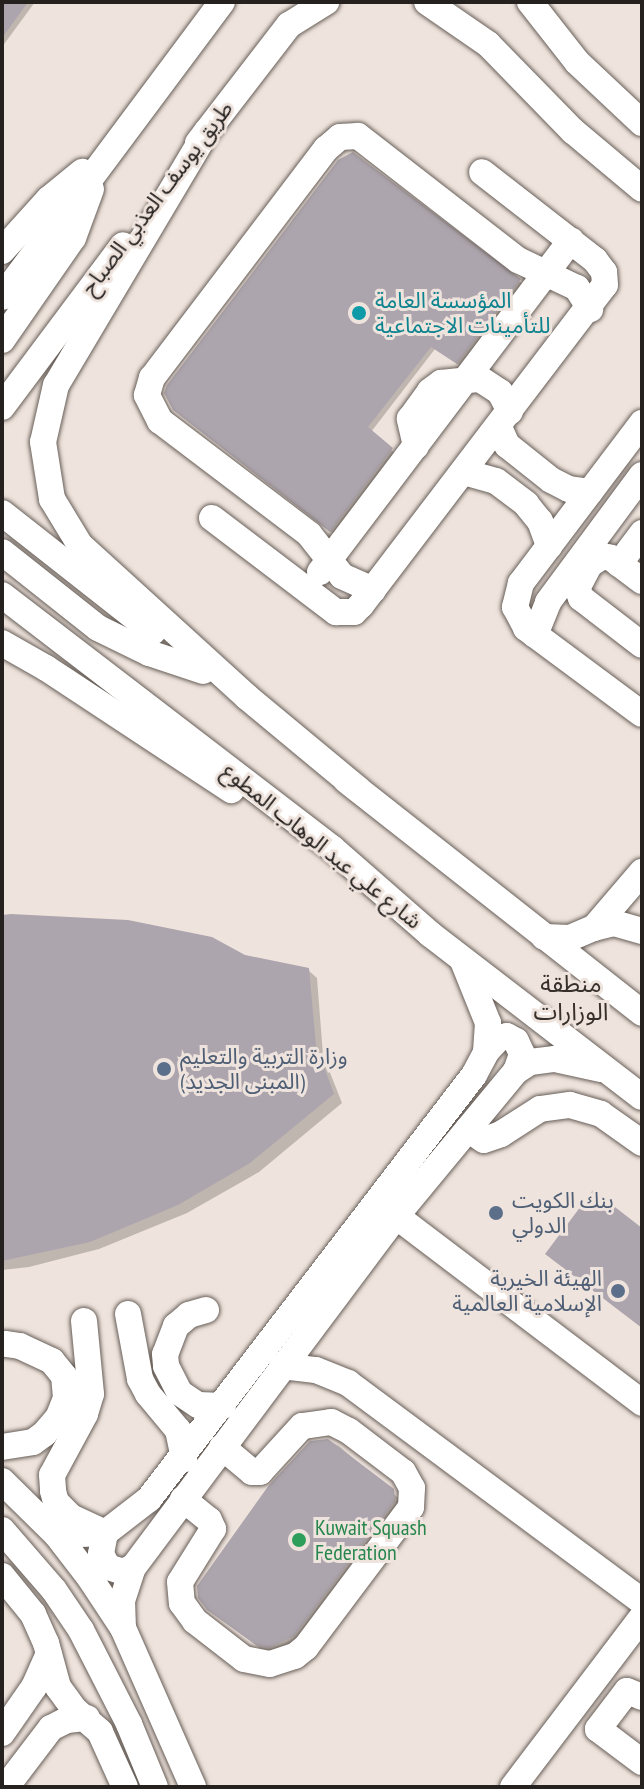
<!DOCTYPE html>
<meta charset="utf-8">
<style>
body{margin:0}
#map{position:relative;width:644px;height:1789px;overflow:hidden;background:#efe4dd;font-family:"PT Sans Narrow","Noto Sans Arabic",sans-serif}
div>[style]{position:absolute}
.shadow>*{inset:0;background:#0003}
.building>*{inset:0;background:#ada5ad}
.roads{filter:drop-shadow(0 0 2px #675e58) drop-shadow(0 0 2px #675e58)}
.minor>*{height:26px;margin:-13px;padding:0 13px;transform-origin:13px;border-radius:13px;background:#fff}
.dots>*{width:22px;height:22px;translate:-50% -50%;box-sizing:border-box;border:4px solid #efe4dd;border-radius:50%}
span{translate:-50% -50%;white-space:nowrap;text-align:center;line-height:1.15;-webkit-text-stroke:6px #efe4dd;paint-order:stroke}
.street-label{font-size:22px;color:#25211f}
.culture-label{font-size:22px;color:#0d838f}
.left{translate:0 -50%;text-align:left}
.service-label{font-size:22px;color:#4e5e75}
.right{translate:-100% -50%;text-align:right}
.leisure-label{font-size:22px;color:#27864d}
.neighbourhood-label{font-size:24px;color:#372f2a}
.frame{position:absolute;inset:0;border:4px solid #25211f;pointer-events:none}
</style>
<div id="map">
<div class="shadow">
<i style="clip-path:polygon(2px 2px,35px 2px,2px 47px)"></i>
<i style="clip-path:polygon(352px 154px,524px 285px,462px 367px,435px 349px,371px 432px,396px 454px,335px 535px,179px 414px,168px 386px,347px 155px)"></i>
<i style="clip-path:polygon(2px 918px,308px 970px,317px 978px,323px 1055px,342px 1103px,259px 1172px,187px 1213px,99px 1249px,29px 1267px,2px 1270px)"></i>
<i style="clip-path:polygon(328px 1441px,339px 1446px,403px 1502px,296px 1650px,266px 1653px,208px 1608px)"></i>
</div>
<div class="building">
<i style="clip-path:polygon(2px 2px,28px 2px,2px 38px)"></i>
<i style="clip-path:polygon(353px 152px,521px 279px,457px 364px,431px 347px,368px 427px,393px 448px,330px 532px,173px 410px,164px 393px,167px 385px,338px 160px)"></i>
<i style="clip-path:polygon(11px 914px,128px 920px,212px 937px,245px 955px,309px 968px,316px 1045px,334px 1094px,250px 1163px,178px 1205px,90px 1242px,2px 1261px,2px 915px)"></i>
<i style="clip-path:polygon(593px 1190px,642px 1228px,642px 1328px,545px 1254px)"></i>
<i style="clip-path:polygon(328px 1439px,394px 1489px,395px 1501px,294px 1636px,269px 1648px,256px 1645px,207px 1610px,198px 1598px,197px 1586px,269px 1485px,310px 1441px)"></i>
</div>
<div class="roads">
<div class="minor">
<i style="left:427px;top:2px;width:74px;rotate:34.5deg"></i>
<i style="left:488px;top:44px;width:122px;rotate:45.7deg"></i>
<i style="left:573px;top:131px;width:90px;rotate:40deg"></i>
<i style="left:530px;top:2px;width:76px;rotate:51.9deg"></i>
<i style="left:577px;top:62px;width:89px;rotate:43.2deg"></i>
<i style="left:207px;top:131px;width:295px;rotate:120.7deg"></i>
<i style="left:56px;top:385px;width:58px;rotate:102.8deg"></i>
<i style="left:43px;top:442px;width:58px;rotate:81deg"></i>
<i style="left:52px;top:499px;width:54px;rotate:58.7deg"></i>
<i style="left:80px;top:545px;width:226px;rotate:42.3deg"></i>
<i style="left:247px;top:697px;width:144px;rotate:39.7deg"></i>
<i style="left:198px;top:143px;width:149px;rotate:-52.4deg"></i>
<i style="left:289px;top:25px;width:44px;rotate:-31.9deg"></i>
<i style="left:2px;top:251px;width:70px;rotate:-47.9deg"></i>
<i style="left:49px;top:199px;width:43px;rotate:-39.3deg"></i>
<i style="left:2px;top:297px;width:368px;rotate:-53.3deg"></i>
<i style="left:2px;top:340px;width:124px;rotate:-55.2deg"></i>
<i style="left:73px;top:238px;width:52px;rotate:-69.8deg"></i>
<i style="left:2px;top:407px;width:202px;rotate:-53.2deg"></i>
<i style="left:642px;top:423px;width:201px;rotate:127.1deg"></i>
<i style="left:521px;top:583px;width:25px;rotate:104deg"></i>
<i style="left:515px;top:607px;width:24px;rotate:62deg"></i>
<i style="left:526px;top:628px;width:144px;rotate:36.6deg"></i>
<i style="left:499px;top:427px;width:20px;rotate:66deg"></i>
<i style="left:507px;top:445px;width:56px;rotate:38.5deg"></i>
<i style="left:551px;top:480px;width:20px;rotate:27deg"></i>
<i style="left:569px;top:489px;width:21px;rotate:8deg"></i>
<i style="left:416px;top:446px;width:28px;rotate:-103deg"></i>
<i style="left:410px;top:419px;width:34px;rotate:-54deg"></i>
<i style="left:430px;top:391px;width:14px;rotate:-36deg"></i>
<i style="left:441px;top:383px;width:39px;rotate:-6deg"></i>
<i style="left:480px;top:379px;width:24px;rotate:33deg"></i>
<i style="left:500px;top:392px;width:22px;rotate:63deg"></i>
<i style="left:464px;top:472px;width:33px;rotate:16deg"></i>
<i style="left:496px;top:481px;width:38px;rotate:37deg"></i>
<i style="left:526px;top:504px;width:22px;rotate:51deg"></i>
<i style="left:540px;top:521px;width:27px;rotate:70deg"></i>
<i style="left:2px;top:513px;width:192px;rotate:38.2deg"></i>
<i style="left:212px;top:518px;width:156px;rotate:37.2deg"></i>
<i style="left:336px;top:612px;width:18px"></i>
<i style="left:354px;top:612px;width:10px;rotate:-45deg"></i>
<i style="left:361px;top:605px;width:402px;rotate:-52.7deg"></i>
<i style="left:605px;top:285px;width:13px;rotate:-94deg"></i>
<i style="left:604px;top:272px;width:15px;rotate:-127deg"></i>
<i style="left:595px;top:260px;width:143px;rotate:-142.1deg"></i>
<i style="left:2px;top:552px;width:122px;rotate:38.4deg"></i>
<i style="left:98px;top:628px;width:57px;rotate:26.1deg"></i>
<i style="left:149px;top:653px;width:57px;rotate:18.4deg"></i>
<i style="left:619px;top:564px;width:39px;rotate:-53deg"></i>
<i style="left:320px;top:572px;width:416px;rotate:-52.9deg"></i>
<i style="left:642px;top:581px;width:39px;rotate:-143deg"></i>
<i style="left:611px;top:558px;width:8px;rotate:-166deg"></i>
<i style="left:603px;top:556px;width:15px;rotate:148deg"></i>
<i style="left:590px;top:564px;width:27px;rotate:118deg"></i>
<i style="left:577px;top:588px;width:11px;rotate:68deg"></i>
<i style="left:581px;top:598px;width:77px;rotate:37.6deg"></i>
<i style="left:373px;top:590px;width:34px;rotate:-156deg"></i>
<i style="left:342px;top:576px;width:53px;rotate:-128.2deg"></i>
<i style="left:309px;top:534px;width:187px;rotate:-142.8deg"></i>
<i style="left:160px;top:421px;width:29px;rotate:-117deg"></i>
<i style="left:147px;top:395px;width:18px;rotate:-74deg"></i>
<i style="left:152px;top:378px;width:288px;rotate:-52.8deg"></i>
<i style="left:326px;top:149px;width:18px;rotate:-41deg"></i>
<i style="left:340px;top:137px;width:18px;rotate:-3deg"></i>
<i style="left:358px;top:136px;width:202px;rotate:37.8deg"></i>
<i style="left:518px;top:260px;width:65px;rotate:25.4deg"></i>
<i style="left:577px;top:288px;width:25px;rotate:58deg"></i>
<i style="left:2px;top:595px;width:417px;rotate:37.5deg"></i>
<i style="left:333px;top:849px;width:129px;rotate:41.2deg"></i>
<i style="left:430px;top:934px;width:267px;rotate:37.6deg"></i>
<i style="left:535px;top:635px;width:35px;rotate:-68deg"></i>
<i style="left:548px;top:602px;width:158px;rotate:-53.5deg"></i>
<i style="left:2px;top:643px;width:51px;rotate:29.6deg"></i>
<i style="left:46px;top:668px;width:222px;rotate:33.4deg"></i>
<i style="left:346px;top:780px;width:377px;rotate:38.2deg"></i>
<i style="left:594px;top:928px;width:21px;rotate:-14deg"></i>
<i style="left:614px;top:923px;width:29px;rotate:16deg"></i>
<i style="left:544px;top:937px;width:26px;rotate:2deg"></i>
<i style="left:570px;top:938px;width:26px;rotate:-23deg"></i>
<i style="left:594px;top:928px;width:74px;rotate:-49.4deg"></i>
<i style="left:463px;top:961px;width:67px;rotate:68deg"></i>
<i style="left:488px;top:1023px;width:29px;rotate:94deg"></i>
<i style="left:516px;top:1071px;width:17px;rotate:-33deg"></i>
<i style="left:530px;top:1062px;width:25px;rotate:-7deg"></i>
<i style="left:555px;top:1059px;width:47px;rotate:12.3deg"></i>
<i style="left:468px;top:1129px;width:19px;rotate:35deg"></i>
<i style="left:484px;top:1140px;width:18px;rotate:-19deg"></i>
<i style="left:501px;top:1134px;width:46px;rotate:-32.7deg"></i>
<i style="left:540px;top:1109px;width:30px;rotate:-8deg"></i>
<i style="left:570px;top:1105px;width:32px;rotate:16deg"></i>
<i style="left:601px;top:1114px;width:50px;rotate:35.3deg"></i>
<i style="left:396px;top:1216px;width:309px;rotate:37.2deg"></i>
<i style="left:206px;top:1310px;width:18px;rotate:164deg"></i>
<i style="left:189px;top:1315px;width:17px;rotate:140deg"></i>
<i style="left:176px;top:1326px;width:30px;rotate:111deg"></i>
<i style="left:165px;top:1354px;width:12px;rotate:85deg"></i>
<i style="left:166px;top:1366px;width:30px;rotate:63deg"></i>
<i style="left:180px;top:1393px;width:22px;rotate:34deg"></i>
<i style="left:198px;top:1405px;width:25px;rotate:2deg"></i>
<i style="left:128px;top:1314px;width:66px;rotate:79.5deg"></i>
<i style="left:140px;top:1379px;width:17px;rotate:62deg"></i>
<i style="left:148px;top:1394px;width:47px;rotate:50.2deg"></i>
<i style="left:178px;top:1430px;width:30px;rotate:78deg"></i>
<i style="left:84px;top:1321px;width:73px;rotate:84.5deg"></i>
<i style="left:91px;top:1394px;width:21px;rotate:107deg"></i>
<i style="left:85px;top:1414px;width:69px;rotate:118.4deg"></i>
<i style="left:52px;top:1475px;width:16px;rotate:86deg"></i>
<i style="left:53px;top:1491px;width:11px;rotate:75deg"></i>
<i style="left:56px;top:1502px;width:21px;rotate:45deg"></i>
<i style="left:71px;top:1517px;width:38px;rotate:25deg"></i>
<i style="left:105px;top:1533px;width:21px;rotate:101deg"></i>
<i style="left:101px;top:1554px;width:15px;rotate:62deg"></i>
<i style="left:108px;top:1567px;width:16px;rotate:18deg"></i>
<i style="left:123px;top:1572px;width:11px;rotate:-27deg"></i>
<i style="left:282px;top:1366px;width:34px;rotate:7deg"></i>
<i style="left:316px;top:1370px;width:35px;rotate:22deg"></i>
<i style="left:348px;top:1383px;width:366px;rotate:36.6deg"></i>
<i style="left:2px;top:1447px;width:31px;rotate:-9deg"></i>
<i style="left:33px;top:1442px;width:14px;rotate:-36deg"></i>
<i style="left:44px;top:1434px;width:21px;rotate:-49deg"></i>
<i style="left:58px;top:1418px;width:22px;rotate:-68deg"></i>
<i style="left:66px;top:1398px;width:22px;rotate:-95deg"></i>
<i style="left:64px;top:1376px;width:19px;rotate:-129deg"></i>
<i style="left:52px;top:1361px;width:35px;rotate:-155deg"></i>
<i style="left:20px;top:1346px;width:15px;rotate:-172deg"></i>
<i style="left:2px;top:1481px;width:77px;rotate:44.5deg"></i>
<i style="left:57px;top:1535px;width:54px;rotate:52.5deg"></i>
<i style="left:90px;top:1578px;width:60px;rotate:56.6deg"></i>
<i style="left:123px;top:1628px;width:174px;rotate:66.2deg"></i>
<i style="left:183px;top:1499px;width:33px;rotate:39deg"></i>
<i style="left:209px;top:1520px;width:10px;rotate:66deg"></i>
<i style="left:213px;top:1529px;width:62px;rotate:121.9deg"></i>
<i style="left:180px;top:1582px;width:21px;rotate:85deg"></i>
<i style="left:182px;top:1603px;width:22px;rotate:54deg"></i>
<i style="left:195px;top:1621px;width:62px;rotate:37.8deg"></i>
<i style="left:244px;top:1659px;width:26px;rotate:11deg"></i>
<i style="left:270px;top:1664px;width:26px;rotate:-18deg"></i>
<i style="left:295px;top:1656px;width:14px;rotate:-39deg"></i>
<i style="left:306px;top:1647px;width:175px;rotate:-53.1deg"></i>
<i style="left:411px;top:1507px;width:19px;rotate:-87deg"></i>
<i style="left:412px;top:1488px;width:18px;rotate:-119deg"></i>
<i style="left:403px;top:1472px;width:68px;rotate:-142.8deg"></i>
<i style="left:349px;top:1431px;width:20px;rotate:-153deg"></i>
<i style="left:331px;top:1422px;width:29px;rotate:172deg"></i>
<i style="left:302px;top:1426px;width:62px;rotate:132.4deg"></i>
<i style="left:260px;top:1472px;width:8px;rotate:180deg"></i>
<i style="left:252px;top:1472px;width:39px;rotate:-140deg"></i>
<i style="left:2px;top:1530px;width:79px;rotate:49.1deg"></i>
<i style="left:54px;top:1590px;width:48px;rotate:56deg"></i>
<i style="left:81px;top:1630px;width:106px;rotate:62.9deg"></i>
<i style="left:129px;top:1724px;width:68px;rotate:67.6deg"></i>
<i style="left:57px;top:1535px;width:48px;rotate:-2.4deg"></i>
<i style="left:105px;top:1533px;width:56px;rotate:-37.7deg"></i>
<i style="left:149px;top:1499px;width:534px;rotate:-52.53deg"></i>
<i style="left:474px;top:1075px;width:26px;rotate:-62deg"></i>
<i style="left:486px;top:1052px;width:19px;rotate:-47deg"></i>
<i style="left:499px;top:1038px;width:8px;rotate:-14deg"></i>
<i style="left:507px;top:1036px;width:10px;rotate:29deg"></i>
<i style="left:516px;top:1041px;width:14px;rotate:65deg"></i>
<i style="left:522px;top:1054px;width:18px;rotate:109deg"></i>
<i style="left:516px;top:1071px;width:188px;rotate:129.6deg"></i>
<i style="left:396px;top:1216px;width:439px;rotate:126.8deg"></i>
<i style="left:133px;top:1567px;width:35px;rotate:108deg"></i>
<i style="left:122px;top:1600px;width:28px;rotate:88deg"></i>
<i style="left:2px;top:1576px;width:49px;rotate:50.8deg"></i>
<i style="left:33px;top:1614px;width:32px;rotate:66deg"></i>
<i style="left:46px;top:1643px;width:46px;rotate:74.7deg"></i>
<i style="left:58px;top:1687px;width:29px;rotate:54deg"></i>
<i style="left:75px;top:1710px;width:33px;rotate:41deg"></i>
<i style="left:100px;top:1732px;width:60px;rotate:65.6deg"></i>
<i style="left:642px;top:1697px;width:16px;rotate:-158deg"></i>
<i style="left:627px;top:1691px;width:48px;rotate:127.3deg"></i>
<i style="left:598px;top:1729px;width:55px;rotate:36.9deg"></i>
<i style="left:2px;top:1733px;width:56px;rotate:-55.2deg"></i>
<i style="left:34px;top:1687px;width:36px;rotate:-66deg"></i>
<i style="left:6px;top:1787px;width:74px;rotate:-52.7deg"></i>
<i style="left:51px;top:1728px;width:18px;rotate:-27deg"></i>
<i style="left:67px;top:1720px;width:20px;rotate:-6deg"></i>
<i style="left:513px;top:1787px;width:213px;rotate:-52.8deg"></i>
</div>
</div>
<div class="dots">
<i style="left:359px;top:313px;background:#0f9aa8"></i>
<i style="left:164px;top:1069px;background:#5c6f8a"></i>
<i style="left:496px;top:1213px;background:#5c6f8a"></i>
<i style="left:618px;top:1291px;background:#5c6f8a"></i>
<i style="left:299px;top:1540px;background:#2e9e5b"></i>
</div>
<div class="street-label">
<span style="left:157px;top:198px;rotate:-53deg">طريق يوسف العذبي الصباح</span>
<span style="left:322px;top:846px;rotate:39deg">شارع علي عبد الوهاب المطوع</span>
</div>
<div class="culture-label">
<span class="left" style="left:375px;top:313px">المؤسسة العامة<br>للتأمينات الاجتماعية</span>
</div>
<div class="service-label">
<span class="left" style="left:180px;top:1069px">وزارة التربية والتعليم<br>(المبنى الجديد)</span>
<span class="left" style="left:512px;top:1213px">بنك الكويت<br>الدولي</span>
<span class="right" style="left:602px;top:1291px">الهيئة الخيرية<br>الإسلامية العالمية</span>
</div>
<div class="leisure-label">
<span class="left" style="left:315px;top:1540px">Kuwait Squash<br>Federation</span>
</div>
<div class="neighbourhood-label">
<span style="left:571px;top:998px">منطقة<br>الوزارات</span>
</div>
<div class="frame"></div>
</div>
